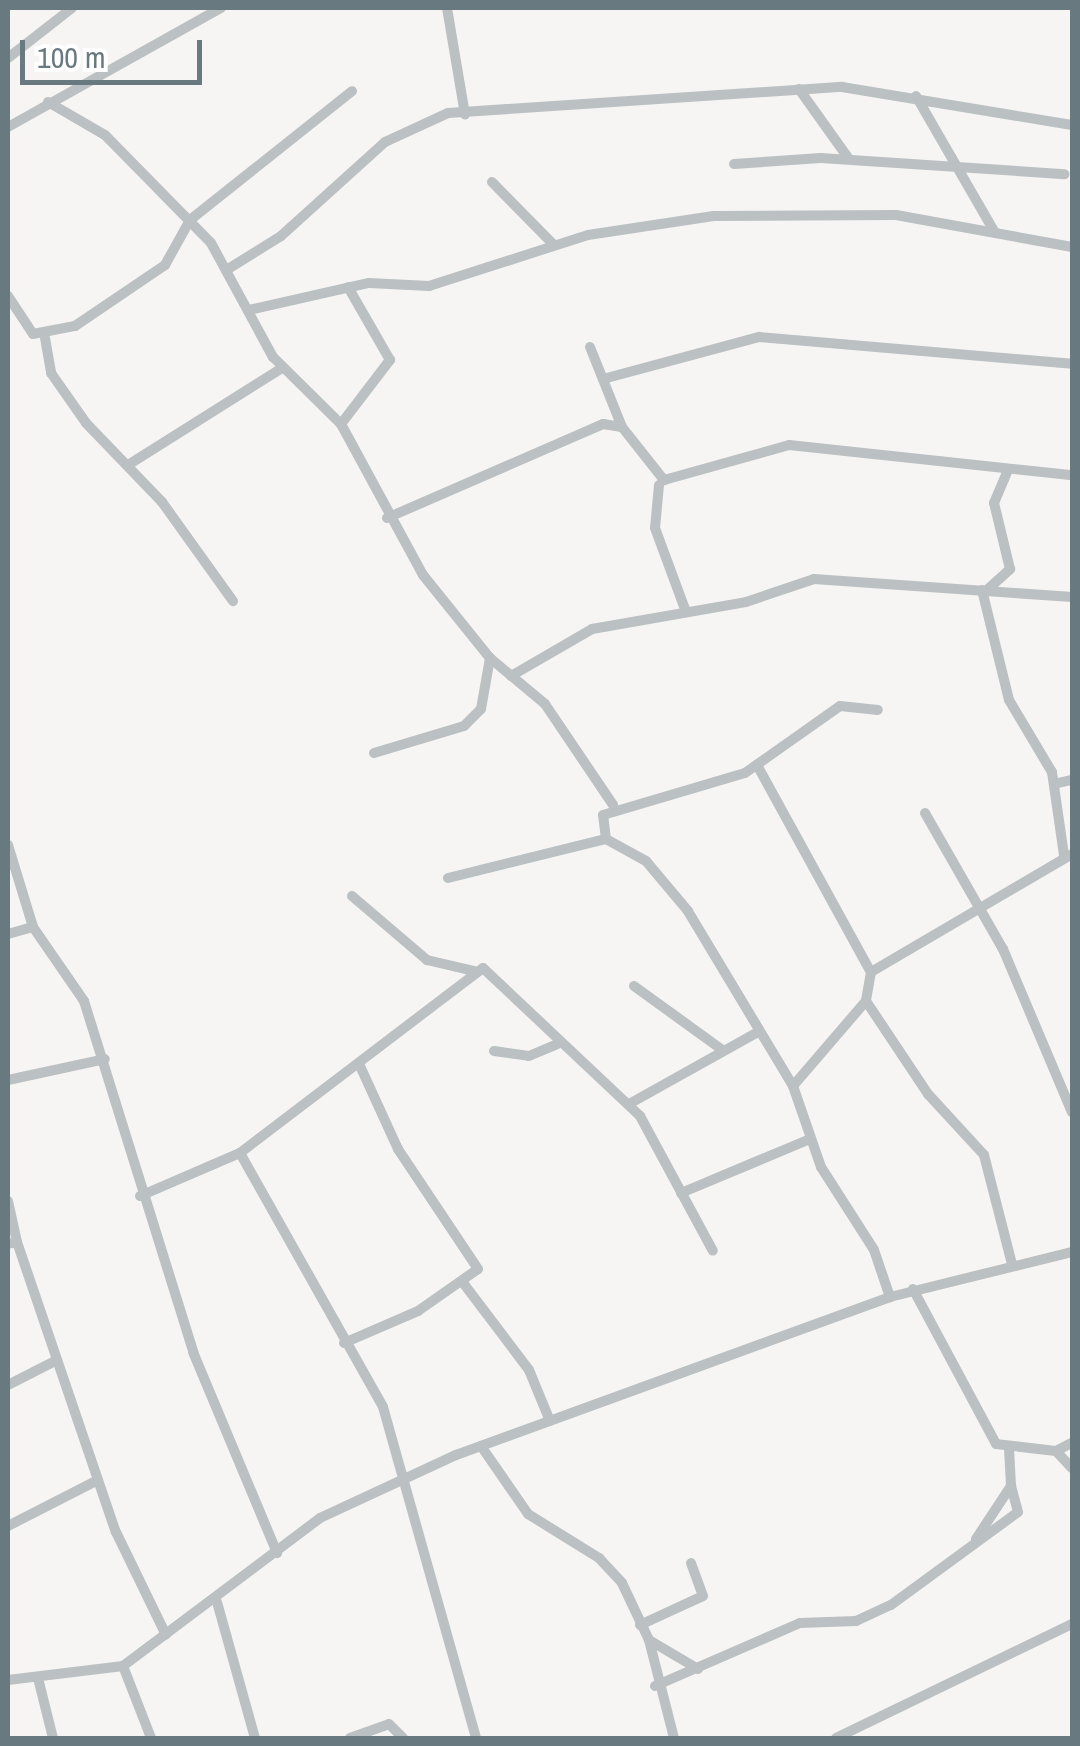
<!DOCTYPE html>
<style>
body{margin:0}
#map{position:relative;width:1080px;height:1746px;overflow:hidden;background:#f6f5f3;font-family:"Archivo Narrow",sans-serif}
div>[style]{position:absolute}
.minor>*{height:10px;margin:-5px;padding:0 5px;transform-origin:5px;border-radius:5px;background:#bbc0c2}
span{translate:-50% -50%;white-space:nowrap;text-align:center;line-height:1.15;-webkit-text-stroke:10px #fff;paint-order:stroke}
.frame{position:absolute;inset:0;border:10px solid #697980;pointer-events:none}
.scale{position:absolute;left:20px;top:40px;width:182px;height:45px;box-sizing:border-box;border:5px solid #697980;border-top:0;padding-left:12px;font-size:30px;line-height:35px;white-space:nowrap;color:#697980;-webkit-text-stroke:8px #fff;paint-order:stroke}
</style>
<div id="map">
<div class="minor">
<i style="left:447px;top:8px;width:108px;rotate:80.4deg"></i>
<i style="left:8px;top:58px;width:81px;rotate:-38deg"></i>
<i style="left:799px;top:89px;width:86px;rotate:54.5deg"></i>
<i style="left:916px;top:96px;width:156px;rotate:60deg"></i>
<i style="left:48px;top:102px;width:66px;rotate:30.1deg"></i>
<i style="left:105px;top:135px;width:151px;rotate:45.5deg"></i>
<i style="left:211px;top:243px;width:130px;rotate:61.5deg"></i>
<i style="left:273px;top:357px;width:95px;rotate:44.6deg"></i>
<i style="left:341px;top:424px;width:172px;rotate:61.5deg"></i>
<i style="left:423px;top:575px;width:107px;rotate:51.1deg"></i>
<i style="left:490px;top:658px;width:72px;rotate:39.9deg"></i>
<i style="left:545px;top:704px;width:122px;rotate:56deg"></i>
<i style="left:8px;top:127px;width:244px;rotate:-29.2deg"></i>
<i style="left:734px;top:164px;width:87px;rotate:-3.9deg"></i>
<i style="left:821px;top:158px;width:244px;rotate:3.8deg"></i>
<i style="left:492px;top:182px;width:88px;rotate:45.5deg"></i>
<i style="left:228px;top:269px;width:62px;rotate:-31.9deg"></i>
<i style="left:281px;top:236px;width:140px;rotate:-42.1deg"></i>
<i style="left:385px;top:142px;width:69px;rotate:-24.7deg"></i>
<i style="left:448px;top:113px;width:395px;rotate:-3.8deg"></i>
<i style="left:842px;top:87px;width:233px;rotate:9.4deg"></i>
<i style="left:8px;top:296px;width:45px;rotate:56.7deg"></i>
<i style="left:33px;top:334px;width:43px;rotate:-10.8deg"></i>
<i style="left:75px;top:326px;width:109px;rotate:-34.1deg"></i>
<i style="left:165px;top:265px;width:51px;rotate:-60.9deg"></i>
<i style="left:190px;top:220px;width:207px;rotate:-38.5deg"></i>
<i style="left:249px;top:310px;width:123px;rotate:-12.7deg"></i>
<i style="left:369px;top:283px;width:60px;rotate:2.9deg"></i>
<i style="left:429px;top:286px;width:167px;rotate:-17.8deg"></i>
<i style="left:588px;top:235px;width:127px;rotate:-8.6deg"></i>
<i style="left:714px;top:216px;width:182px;rotate:-0.3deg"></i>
<i style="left:896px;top:215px;width:179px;rotate:10.3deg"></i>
<i style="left:45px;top:338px;width:36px;rotate:80deg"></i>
<i style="left:51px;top:373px;width:61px;rotate:55deg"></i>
<i style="left:86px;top:423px;width:110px;rotate:46.1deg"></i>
<i style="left:162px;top:502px;width:122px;rotate:54.4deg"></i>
<i style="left:590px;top:347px;width:86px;rotate:68.2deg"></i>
<i style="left:622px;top:427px;width:68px;rotate:51.6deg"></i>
<i style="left:664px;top:480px;width:130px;rotate:-15.6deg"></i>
<i style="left:789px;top:445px;width:285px;rotate:6.1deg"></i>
<i style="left:603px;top:379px;width:162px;rotate:-15.1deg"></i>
<i style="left:759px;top:337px;width:314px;rotate:4.9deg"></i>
<i style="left:341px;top:424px;width:81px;rotate:-52.6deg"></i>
<i style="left:390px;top:360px;width:84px;rotate:-119.9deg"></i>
<i style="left:128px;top:465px;width:182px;rotate:-32.2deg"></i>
<i style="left:659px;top:485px;width:43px;rotate:95.3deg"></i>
<i style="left:655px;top:528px;width:90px;rotate:69.7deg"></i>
<i style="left:387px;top:518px;width:236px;rotate:-23.5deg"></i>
<i style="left:603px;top:424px;width:19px;rotate:9deg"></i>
<i style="left:988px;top:589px;width:30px;rotate:-42deg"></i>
<i style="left:1010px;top:569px;width:68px;rotate:-103.6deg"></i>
<i style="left:994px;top:503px;width:33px;rotate:-67deg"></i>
<i style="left:982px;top:590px;width:113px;rotate:76.2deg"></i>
<i style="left:1009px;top:700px;width:84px;rotate:59.2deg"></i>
<i style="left:1052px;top:772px;width:84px;rotate:81.8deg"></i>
<i style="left:511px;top:676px;width:94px;rotate:-30.1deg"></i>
<i style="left:592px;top:629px;width:156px;rotate:-9.9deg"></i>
<i style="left:746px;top:602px;width:72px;rotate:-18.7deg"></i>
<i style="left:814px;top:579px;width:259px;rotate:4deg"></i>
<i style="left:374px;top:753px;width:94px;rotate:-16.7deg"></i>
<i style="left:464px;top:726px;width:24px;rotate:-45deg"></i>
<i style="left:481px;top:709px;width:52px;rotate:-80deg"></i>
<i style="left:757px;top:765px;width:236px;rotate:61.2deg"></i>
<i style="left:871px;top:972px;width:29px;rotate:100deg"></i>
<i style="left:866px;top:1001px;width:112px;rotate:130.7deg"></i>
<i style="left:793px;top:1086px;width:86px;rotate:70.9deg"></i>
<i style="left:821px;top:1167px;width:98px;rotate:57.4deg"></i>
<i style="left:874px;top:1250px;width:50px;rotate:71.2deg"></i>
<i style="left:1054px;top:784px;width:18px;rotate:-13deg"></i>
<i style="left:925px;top:813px;width:157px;rotate:60.2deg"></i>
<i style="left:1003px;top:949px;width:177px;rotate:67.1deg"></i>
<i style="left:8px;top:845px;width:86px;rotate:73deg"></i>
<i style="left:33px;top:927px;width:90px;rotate:55.4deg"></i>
<i style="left:84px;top:1001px;width:368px;rotate:72.7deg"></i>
<i style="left:193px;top:1352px;width:218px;rotate:67.3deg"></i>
<i style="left:448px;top:878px;width:163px;rotate:-13.9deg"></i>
<i style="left:352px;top:896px;width:99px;rotate:40.5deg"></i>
<i style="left:427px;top:960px;width:52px;rotate:13.2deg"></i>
<i style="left:8px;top:934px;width:26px;rotate:-16deg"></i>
<i style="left:871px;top:972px;width:233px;rotate:-30.4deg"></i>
<i style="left:634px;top:986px;width:107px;rotate:35.9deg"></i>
<i style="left:866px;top:1001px;width:112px;rotate:56.3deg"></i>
<i style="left:928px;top:1094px;width:83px;rotate:47.4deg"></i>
<i style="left:984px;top:1155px;width:113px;rotate:75.6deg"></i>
<i style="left:494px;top:1051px;width:35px;rotate:8deg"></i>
<i style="left:529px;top:1056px;width:30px;rotate:-23deg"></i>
<i style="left:8px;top:1080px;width:99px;rotate:-12.2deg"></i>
<i style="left:793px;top:1086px;width:204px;rotate:-121deg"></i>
<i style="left:688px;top:911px;width:65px;rotate:-130deg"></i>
<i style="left:646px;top:861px;width:46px;rotate:-151.2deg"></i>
<i style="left:606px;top:839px;width:24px;rotate:-97deg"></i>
<i style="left:603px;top:815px;width:148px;rotate:-16.5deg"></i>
<i style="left:745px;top:773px;width:116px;rotate:-35.2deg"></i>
<i style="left:840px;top:706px;width:38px;rotate:6deg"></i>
<i style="left:629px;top:1104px;width:148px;rotate:-29.2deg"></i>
<i style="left:240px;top:1153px;width:291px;rotate:60.6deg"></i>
<i style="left:383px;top:1407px;width:344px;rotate:74.3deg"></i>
<i style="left:681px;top:1193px;width:138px;rotate:-22.7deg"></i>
<i style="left:140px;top:1196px;width:109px;rotate:-23.3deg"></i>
<i style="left:240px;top:1153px;width:305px;rotate:-37.3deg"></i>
<i style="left:483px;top:968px;width:216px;rotate:43.3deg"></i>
<i style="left:640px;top:1116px;width:153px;rotate:61.6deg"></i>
<i style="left:8px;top:1201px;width:42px;rotate:77.6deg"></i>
<i style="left:8px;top:1244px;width:9px;rotate:-13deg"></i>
<i style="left:17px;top:1242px;width:306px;rotate:71.2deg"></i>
<i style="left:116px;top:1532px;width:114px;rotate:64.1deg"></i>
<i style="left:464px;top:1284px;width:108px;rotate:52.9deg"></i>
<i style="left:529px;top:1370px;width:55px;rotate:67.6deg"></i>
<i style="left:913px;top:1289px;width:176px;rotate:61.8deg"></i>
<i style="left:996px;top:1444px;width:60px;rotate:6.7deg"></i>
<i style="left:1056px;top:1451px;width:23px;rotate:47deg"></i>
<i style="left:344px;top:1343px;width:81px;rotate:-23.4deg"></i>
<i style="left:418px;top:1311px;width:73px;rotate:-35deg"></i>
<i style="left:478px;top:1269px;width:144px;rotate:-123.7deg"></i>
<i style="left:398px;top:1149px;width:91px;rotate:-114.6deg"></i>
<i style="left:8px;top:1385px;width:55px;rotate:-27deg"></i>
<i style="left:481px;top:1446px;width:83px;rotate:55.3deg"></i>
<i style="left:528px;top:1514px;width:84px;rotate:31.8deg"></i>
<i style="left:599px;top:1558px;width:34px;rotate:47deg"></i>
<i style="left:622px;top:1583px;width:63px;rotate:64.7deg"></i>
<i style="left:649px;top:1640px;width:101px;rotate:75.7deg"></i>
<i style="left:1056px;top:1451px;width:18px;rotate:-27deg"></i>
<i style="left:8px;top:1526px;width:101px;rotate:-27.1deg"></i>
<i style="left:976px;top:1539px;width:64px;rotate:-56.6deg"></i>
<i style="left:1011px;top:1486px;width:39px;rotate:-93deg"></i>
<i style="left:217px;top:1602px;width:141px;rotate:74.4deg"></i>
<i style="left:640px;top:1625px;width:69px;rotate:-24.7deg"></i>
<i style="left:703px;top:1596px;width:35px;rotate:-110deg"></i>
<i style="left:649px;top:1640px;width:57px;rotate:30.6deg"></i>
<i style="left:123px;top:1666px;width:77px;rotate:68.7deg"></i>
<i style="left:38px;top:1678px;width:62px;rotate:76deg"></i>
<i style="left:8px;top:1680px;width:116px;rotate:-6.9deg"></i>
<i style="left:123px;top:1666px;width:246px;rotate:-36.9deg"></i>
<i style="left:320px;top:1518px;width:150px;rotate:-24.9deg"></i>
<i style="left:456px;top:1455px;width:462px;rotate:-20deg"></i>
<i style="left:890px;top:1297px;width:187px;rotate:-13.9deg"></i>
<i style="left:655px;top:1686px;width:158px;rotate:-23.5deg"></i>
<i style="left:800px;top:1623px;width:56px;rotate:-2deg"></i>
<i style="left:856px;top:1621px;width:38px;rotate:-25deg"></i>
<i style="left:891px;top:1605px;width:157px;rotate:-36.2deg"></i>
<i style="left:1018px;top:1512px;width:27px;rotate:-105deg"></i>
<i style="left:350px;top:1738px;width:41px;rotate:-19.7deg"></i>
<i style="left:389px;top:1724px;width:20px;rotate:45deg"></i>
<i style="left:836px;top:1738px;width:262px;rotate:-25.8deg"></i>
</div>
<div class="frame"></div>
<div class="scale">100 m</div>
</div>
